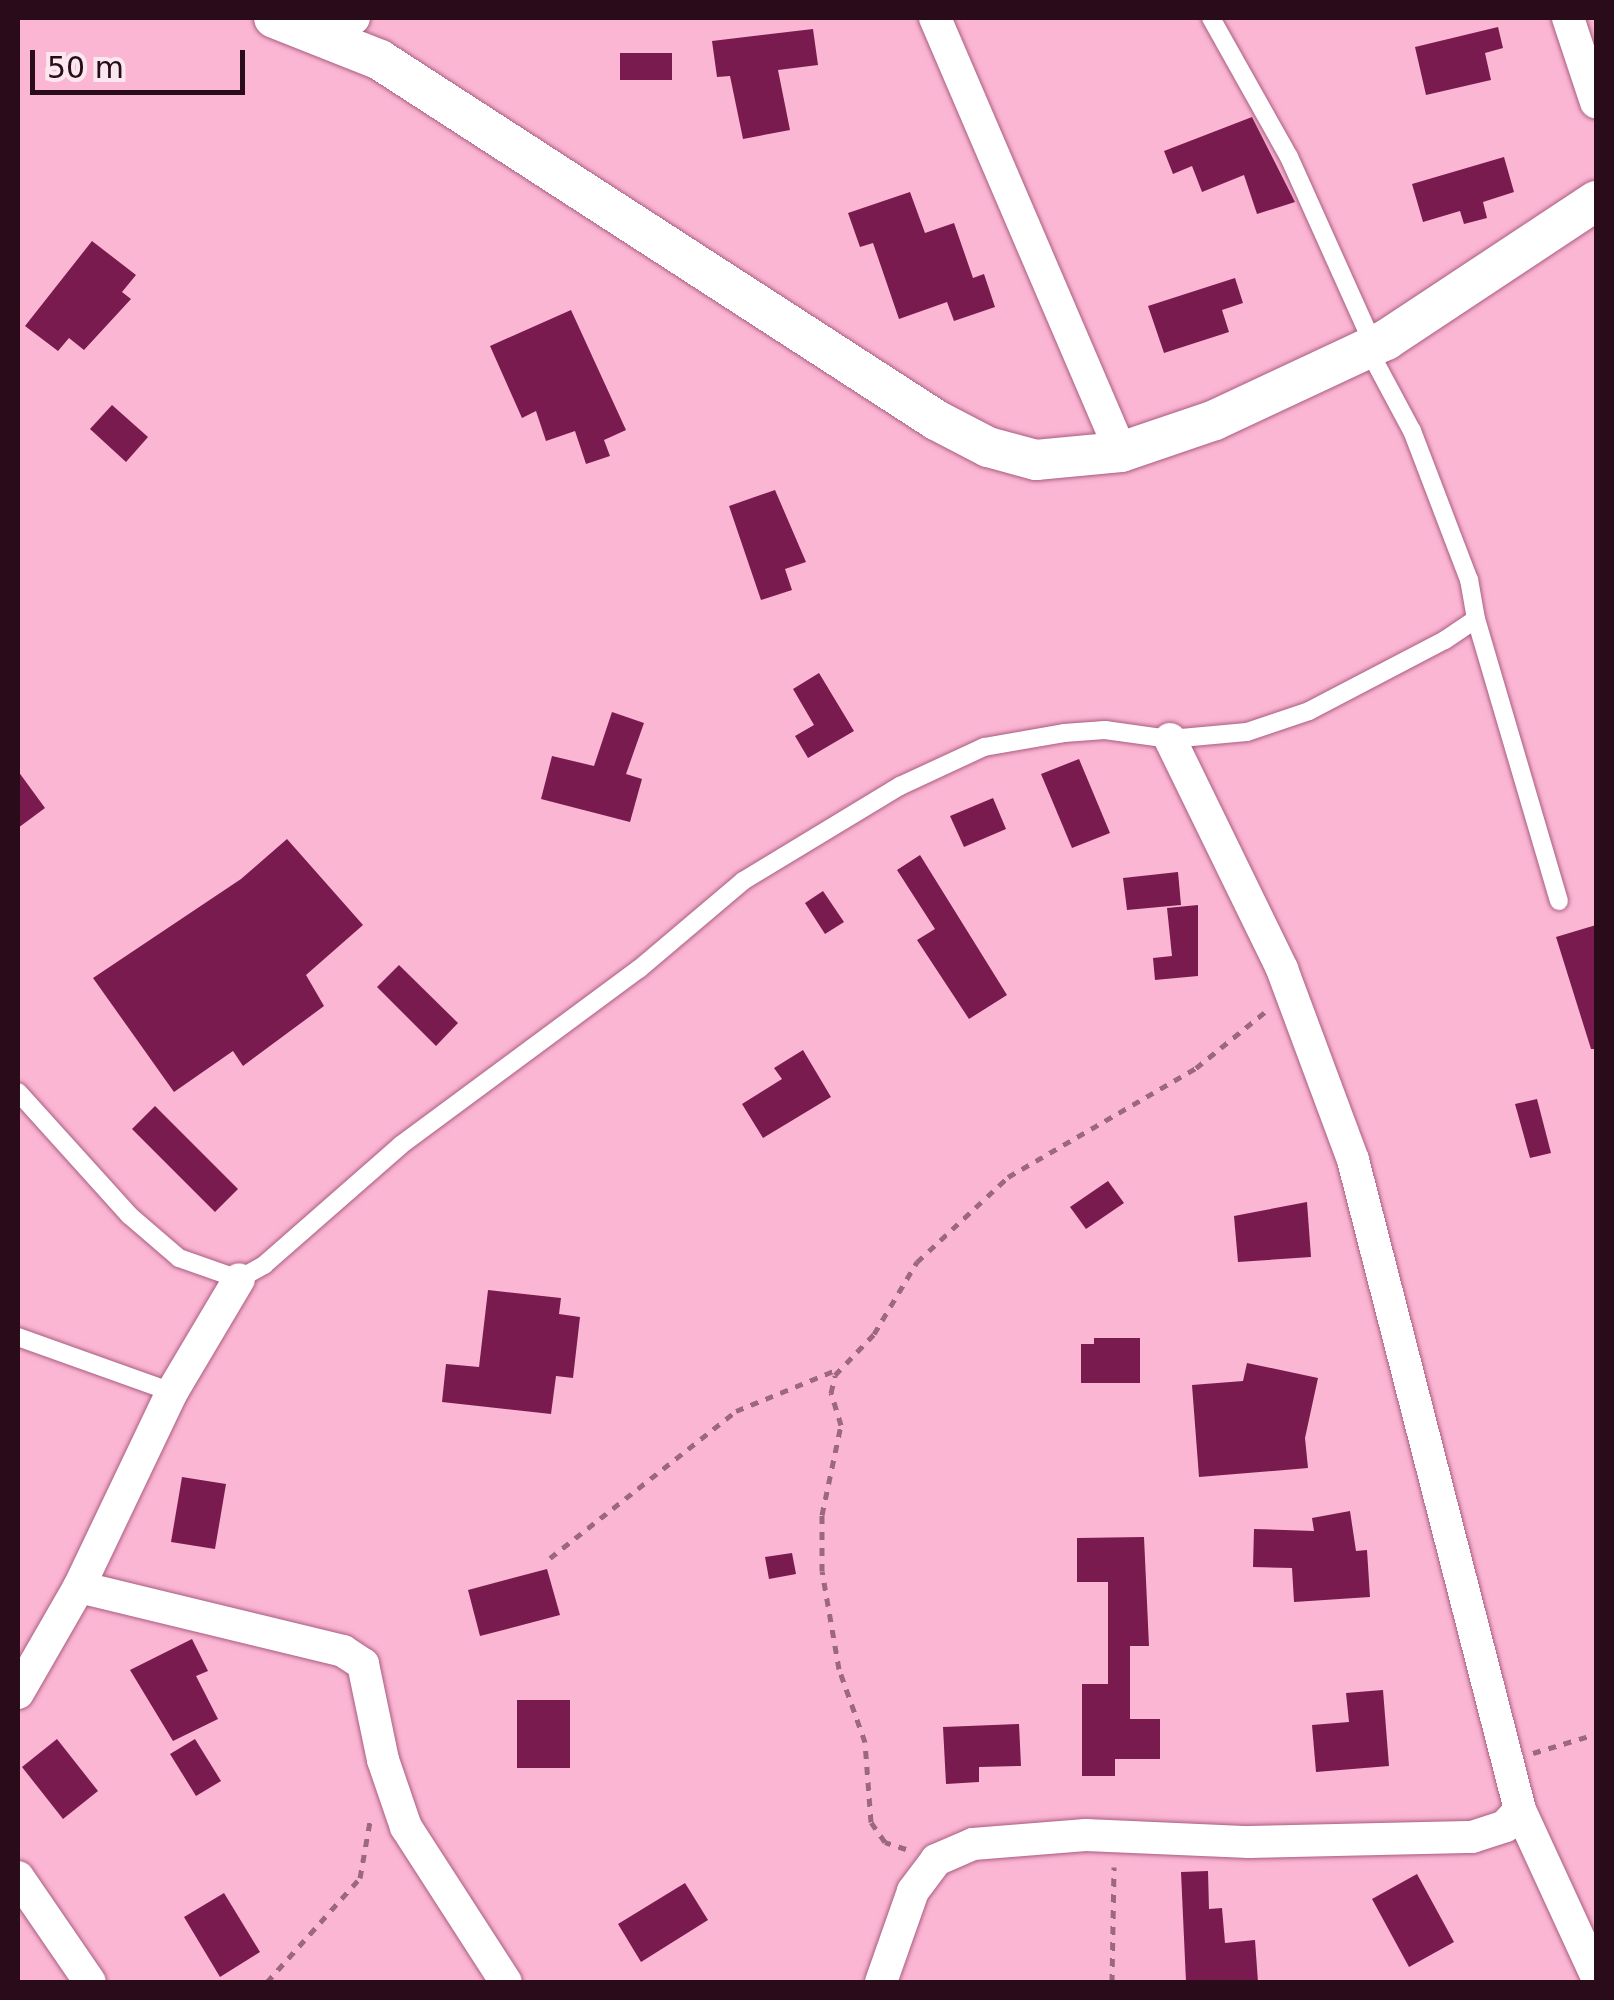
<!DOCTYPE html>
<style>
body{margin:0}
#map{position:relative;width:1614px;height:2000px;overflow:hidden;background:#fbb6d3;font-family:"DejaVu Sans",sans-serif}
div>[style]{position:absolute}
.building>*{inset:0;background:#791b4e}
.path>*{height:5px;margin-top:-2.5px;transform-origin:0;background:repeating-linear-gradient(90deg,#9c687f 0 8px,transparent 0 16px)}
.roads{filter:drop-shadow(0 0 2px #aa5d80) drop-shadow(0 0 2px #aa5d80)}
.service>*{height:18px;margin:-9px;padding:0 9px;transform-origin:9px;border-radius:9px;background:#fff}
.minor>*{height:32px;margin:-16px;padding:0 16px;transform-origin:16px;border-radius:16px;background:#fff}
.tertiary>*{height:40px;margin:-20px;padding:0 20px;transform-origin:20px;border-radius:20px;background:#fff}
span{translate:-50% -50%;white-space:nowrap;text-align:center;line-height:1.15;-webkit-text-stroke:10px #fbe8ef;paint-order:stroke}
.frame{position:absolute;inset:0;border:20px solid #290b1a;pointer-events:none}
.scale{position:absolute;left:30px;top:50px;width:215px;height:45px;box-sizing:border-box;border:5px solid #290b1a;border-top:0;padding-left:12px;font-size:30px;line-height:35px;white-space:nowrap;color:#290b1a;-webkit-text-stroke:8px #fbe8ef;paint-order:stroke}
</style>
<div id="map">
<div class="building">
<i style="clip-path:polygon(1498px 27px,1503px 48px,1485px 53px,1491px 80px,1426px 95px,1415px 47px)"></i>
<i style="clip-path:polygon(813px 29px,818px 65px,778px 70px,790px 130px,743px 139px,730px 76px,717px 77px,712px 41px)"></i>
<i style="clip-path:polygon(620px 53px,672px 53px,672px 80px,620px 80px)"></i>
<i style="clip-path:polygon(1252px 117px,1295px 202px,1257px 214px,1244px 175px,1202px 192px,1192px 166px,1173px 174px,1164px 151px)"></i>
<i style="clip-path:polygon(1504px 157px,1514px 192px,1483px 202px,1487px 218px,1464px 224px,1460px 211px,1423px 222px,1412px 184px)"></i>
<i style="clip-path:polygon(910px 192px,925px 233px,954px 223px,973px 278px,984px 274px,995px 307px,954px 321px,947px 302px,899px 319px,873px 243px,860px 247px,848px 213px)"></i>
<i style="clip-path:polygon(92px 241px,136px 275px,122px 292px,131px 299px,84px 350px,69px 338px,58px 351px,25px 326px)"></i>
<i style="clip-path:polygon(1235px 278px,1243px 303px,1222px 310px,1229px 332px,1164px 353px,1148px 306px)"></i>
<i style="clip-path:polygon(571px 310px,626px 430px,604px 440px,610px 456px,586px 464px,575px 431px,546px 441px,536px 411px,522px 418px,490px 346px)"></i>
<i style="clip-path:polygon(112px 405px,148px 437px,126px 462px,90px 429px)"></i>
<i style="clip-path:polygon(775px 490px,806px 562px,785px 569px,792px 590px,761px 600px,729px 506px)"></i>
<i style="clip-path:polygon(819px 673px,854px 731px,808px 758px,795px 736px,814px 725px,793px 689px)"></i>
<i style="clip-path:polygon(612px 712px,644px 723px,626px 774px,642px 779px,630px 822px,541px 799px,552px 756px,594px 766px)"></i>
<i style="clip-path:polygon(1079px 759px,1110px 833px,1072px 848px,1041px 774px)"></i>
<i style="clip-path:polygon(18px 771px,45px 808px,18px 828px)"></i>
<i style="clip-path:polygon(993px 798px,1006px 829px,964px 847px,950px 816px)"></i>
<i style="clip-path:polygon(287px 839px,363px 925px,306px 975px,324px 1006px,243px 1066px,233px 1051px,174px 1092px,93px 978px,241px 879px)"></i>
<i style="clip-path:polygon(920px 855px,1007px 995px,969px 1019px,917px 940px,935px 929px,897px 870px)"></i>
<i style="clip-path:polygon(1178px 872px,1181px 905px,1127px 910px,1123px 878px)"></i>
<i style="clip-path:polygon(823px 891px,844px 922px,825px 934px,805px 903px)"></i>
<i style="clip-path:polygon(1198px 905px,1198px 976px,1155px 980px,1153px 958px,1172px 956px,1167px 908px)"></i>
<i style="clip-path:polygon(1596px 925px,1596px 1049px,1591px 1049px,1556px 937px)"></i>
<i style="clip-path:polygon(399px 965px,458px 1023px,436px 1046px,377px 987px)"></i>
<i style="clip-path:polygon(803px 1050px,831px 1097px,763px 1138px,742px 1104px,782px 1079px,774px 1068px)"></i>
<i style="clip-path:polygon(1537px 1099px,1551px 1153px,1530px 1158px,1515px 1104px)"></i>
<i style="clip-path:polygon(155px 1106px,238px 1189px,215px 1212px,132px 1129px)"></i>
<i style="clip-path:polygon(1108px 1181px,1124px 1203px,1086px 1229px,1070px 1207px)"></i>
<i style="clip-path:polygon(1307px 1202px,1311px 1257px,1238px 1262px,1234px 1216px)"></i>
<i style="clip-path:polygon(488px 1290px,561px 1298px,559px 1314px,580px 1317px,573px 1378px,556px 1376px,551px 1414px,442px 1402px,446px 1364px,479px 1367px)"></i>
<i style="clip-path:polygon(1094px 1338px,1140px 1338px,1140px 1383px,1081px 1383px,1081px 1344px,1094px 1344px)"></i>
<i style="clip-path:polygon(1247px 1363px,1318px 1378px,1305px 1438px,1308px 1468px,1199px 1477px,1192px 1385px,1243px 1381px)"></i>
<i style="clip-path:polygon(182px 1477px,226px 1484px,215px 1549px,171px 1542px)"></i>
<i style="clip-path:polygon(1350px 1511px,1356px 1551px,1367px 1550px,1370px 1597px,1294px 1602px,1292px 1568px,1253px 1567px,1254px 1529px,1314px 1531px,1312px 1518px)"></i>
<i style="clip-path:polygon(1144px 1537px,1149px 1646px,1130px 1646px,1130px 1719px,1160px 1719px,1160px 1759px,1115px 1759px,1115px 1776px,1082px 1776px,1082px 1684px,1108px 1684px,1108px 1582px,1077px 1582px,1077px 1538px)"></i>
<i style="clip-path:polygon(792px 1553px,796px 1574px,769px 1579px,765px 1557px)"></i>
<i style="clip-path:polygon(547px 1569px,560px 1615px,480px 1636px,468px 1590px)"></i>
<i style="clip-path:polygon(192px 1639px,208px 1671px,196px 1676px,218px 1719px,173px 1741px,130px 1670px)"></i>
<i style="clip-path:polygon(1383px 1690px,1389px 1766px,1316px 1772px,1312px 1725px,1349px 1722px,1346px 1693px)"></i>
<i style="clip-path:polygon(517px 1700px,570px 1700px,570px 1768px,517px 1768px)"></i>
<i style="clip-path:polygon(1019px 1724px,1021px 1766px,979px 1767px,979px 1782px,946px 1784px,943px 1727px)"></i>
<i style="clip-path:polygon(57px 1739px,98px 1791px,63px 1819px,22px 1767px)"></i>
<i style="clip-path:polygon(195px 1739px,221px 1781px,196px 1796px,170px 1754px)"></i>
<i style="clip-path:polygon(1208px 1871px,1209px 1909px,1222px 1908px,1225px 1943px,1255px 1940px,1258px 1982px,1186px 1982px,1181px 1872px)"></i>
<i style="clip-path:polygon(1417px 1874px,1454px 1942px,1409px 1967px,1372px 1899px)"></i>
<i style="clip-path:polygon(685px 1883px,708px 1920px,641px 1962px,618px 1924px)"></i>
<i style="clip-path:polygon(224px 1893px,260px 1952px,220px 1977px,184px 1917px)"></i>
</div>
<div class="path">
<i style="left:550px;top:1558px;width:237px;rotate:-38.3deg"></i>
<i style="left:736px;top:1411px;width:108px;rotate:-22.3deg"></i>
<i style="left:1533px;top:1753px;width:66px;rotate:-16.8deg"></i>
<i style="left:906px;top:1849px;width:22px;rotate:-162deg"></i>
<i style="left:885px;top:1842px;width:24px;rotate:-125deg"></i>
<i style="left:871px;top:1822px;width:80px;rotate:-94.3deg"></i>
<i style="left:865px;top:1742px;width:77px;rotate:-109.6deg"></i>
<i style="left:839px;top:1669px;width:99px;rotate:-99.8deg"></i>
<i style="left:822px;top:1571px;width:56px;rotate:-90deg"></i>
<i style="left:822px;top:1515px;width:92px;rotate:-78.1deg"></i>
<i style="left:841px;top:1425px;width:34px;rotate:-107deg"></i>
<i style="left:831px;top:1393px;width:18px;rotate:-77deg"></i>
<i style="left:835px;top:1375px;width:57px;rotate:-46.4deg"></i>
<i style="left:874px;top:1334px;width:84px;rotate:-59.2deg"></i>
<i style="left:917px;top:1262px;width:125px;rotate:-43deg"></i>
<i style="left:1008px;top:1177px;width:217px;rotate:-30.1deg"></i>
<i style="left:1196px;top:1068px;width:89px;rotate:-39.1deg"></i>
<i style="left:267px;top:1982px;width:140px;rotate:-48.2deg"></i>
<i style="left:360px;top:1878px;width:58px;rotate:-80deg"></i>
<i style="left:1112px;top:1982px;width:115px;rotate:-89deg"></i>
</div>
<div class="roads">
<div class="service">
<i style="left:1211px;top:18px;width:159px;rotate:60.7deg"></i>
<i style="left:1289px;top:157px;width:207px;rotate:65.8deg"></i>
<i style="left:1476px;top:619px;width:294px;rotate:73.6deg"></i>
<i style="left:18px;top:1092px;width:166px;rotate:47.9deg"></i>
<i style="left:129px;top:1215px;width:66px;rotate:40.7deg"></i>
<i style="left:179px;top:1258px;width:64px;rotate:19.3deg"></i>
<i style="left:239px;top:1279px;width:29px;rotate:-29deg"></i>
<i style="left:264px;top:1265px;width:182px;rotate:-41.2deg"></i>
<i style="left:401px;top:1145px;width:296px;rotate:-36.5deg"></i>
<i style="left:639px;top:969px;width:136px;rotate:-40.2deg"></i>
<i style="left:743px;top:881px;width:184px;rotate:-31.2deg"></i>
<i style="left:900px;top:786px;width:93px;rotate:-24.9deg"></i>
<i style="left:984px;top:747px;width:81px;rotate:-9.9deg"></i>
<i style="left:1064px;top:733px;width:41px;rotate:-4.2deg"></i>
<i style="left:1105px;top:730px;width:66px;rotate:7.9deg"></i>
<i style="left:1170px;top:739px;width:77px;rotate:-5.2deg"></i>
<i style="left:1247px;top:732px;width:65px;rotate:-18.7deg"></i>
<i style="left:1309px;top:711px;width:153px;rotate:-27.6deg"></i>
<i style="left:1445px;top:640px;width:37px;rotate:-34deg"></i>
<i style="left:1476px;top:619px;width:40px;rotate:-100deg"></i>
<i style="left:1469px;top:580px;width:160px;rotate:-110.9deg"></i>
<i style="left:1412px;top:431px;width:93px;rotate:-118.2deg"></i>
<i style="left:18px;top:1337px;width:164px;rotate:19.7deg"></i>
</div>
<div class="minor">
<i style="left:935px;top:18px;width:472px;rotate:66.8deg"></i>
<i style="left:1568px;top:18px;width:89px;rotate:71.6deg"></i>
<i style="left:315px;top:31px;width:41px;rotate:-18.4deg"></i>
<i style="left:1170px;top:739px;width:256px;rotate:64deg"></i>
<i style="left:1282px;top:969px;width:204px;rotate:69.6deg"></i>
<i style="left:1353px;top:1160px;width:671px;rotate:75.59deg"></i>
<i style="left:1520px;top:1810px;width:182px;rotate:65.3deg"></i>
<i style="left:79px;top:1587px;width:272px;rotate:13.6deg"></i>
<i style="left:343px;top:1651px;width:24px;rotate:33deg"></i>
<i style="left:363px;top:1664px;width:98px;rotate:78.2deg"></i>
<i style="left:383px;top:1760px;width:71px;rotate:71.1deg"></i>
<i style="left:406px;top:1827px;width:184px;rotate:57.2deg"></i>
<i style="left:18px;top:1693px;width:122px;rotate:-60.1deg"></i>
<i style="left:79px;top:1587px;width:216px;rotate:-64.5deg"></i>
<i style="left:172px;top:1392px;width:131px;rotate:-59.3deg"></i>
<i style="left:18px;top:1877px;width:127px;rotate:55.6deg"></i>
<i style="left:881px;top:1982px;width:96px;rotate:-70.6deg"></i>
<i style="left:913px;top:1891px;width:39px;rotate:-53deg"></i>
<i style="left:936px;top:1860px;width:40px;rotate:-23.4deg"></i>
<i style="left:973px;top:1844px;width:113px;rotate:-4.6deg"></i>
<i style="left:1086px;top:1835px;width:163px;rotate:2.5deg"></i>
<i style="left:1249px;top:1842px;width:223px;rotate:-1.3deg"></i>
<i style="left:1472px;top:1837px;width:35px;rotate:-18deg"></i>
<i style="left:1505px;top:1826px;width:22px;rotate:-47deg"></i>
</div>
<div class="tertiary">
<i style="left:274px;top:18px;width:114px;rotate:21.6deg"></i>
<i style="left:380px;top:60px;width:662px;rotate:32.92deg"></i>
<i style="left:936px;top:420px;width:59px;rotate:27.4deg"></i>
<i style="left:988px;top:447px;width:50px;rotate:15.2deg"></i>
<i style="left:1036px;top:460px;width:85px;rotate:-5.4deg"></i>
<i style="left:1121px;top:452px;width:99px;rotate:-18.8deg"></i>
<i style="left:1215px;top:420px;width:189px;rotate:-25.1deg"></i>
<i style="left:1386px;top:340px;width:252px;rotate:-33.5deg"></i>
</div>
</div>
<div class="frame"></div>
<div class="scale">50 m</div>
</div>
